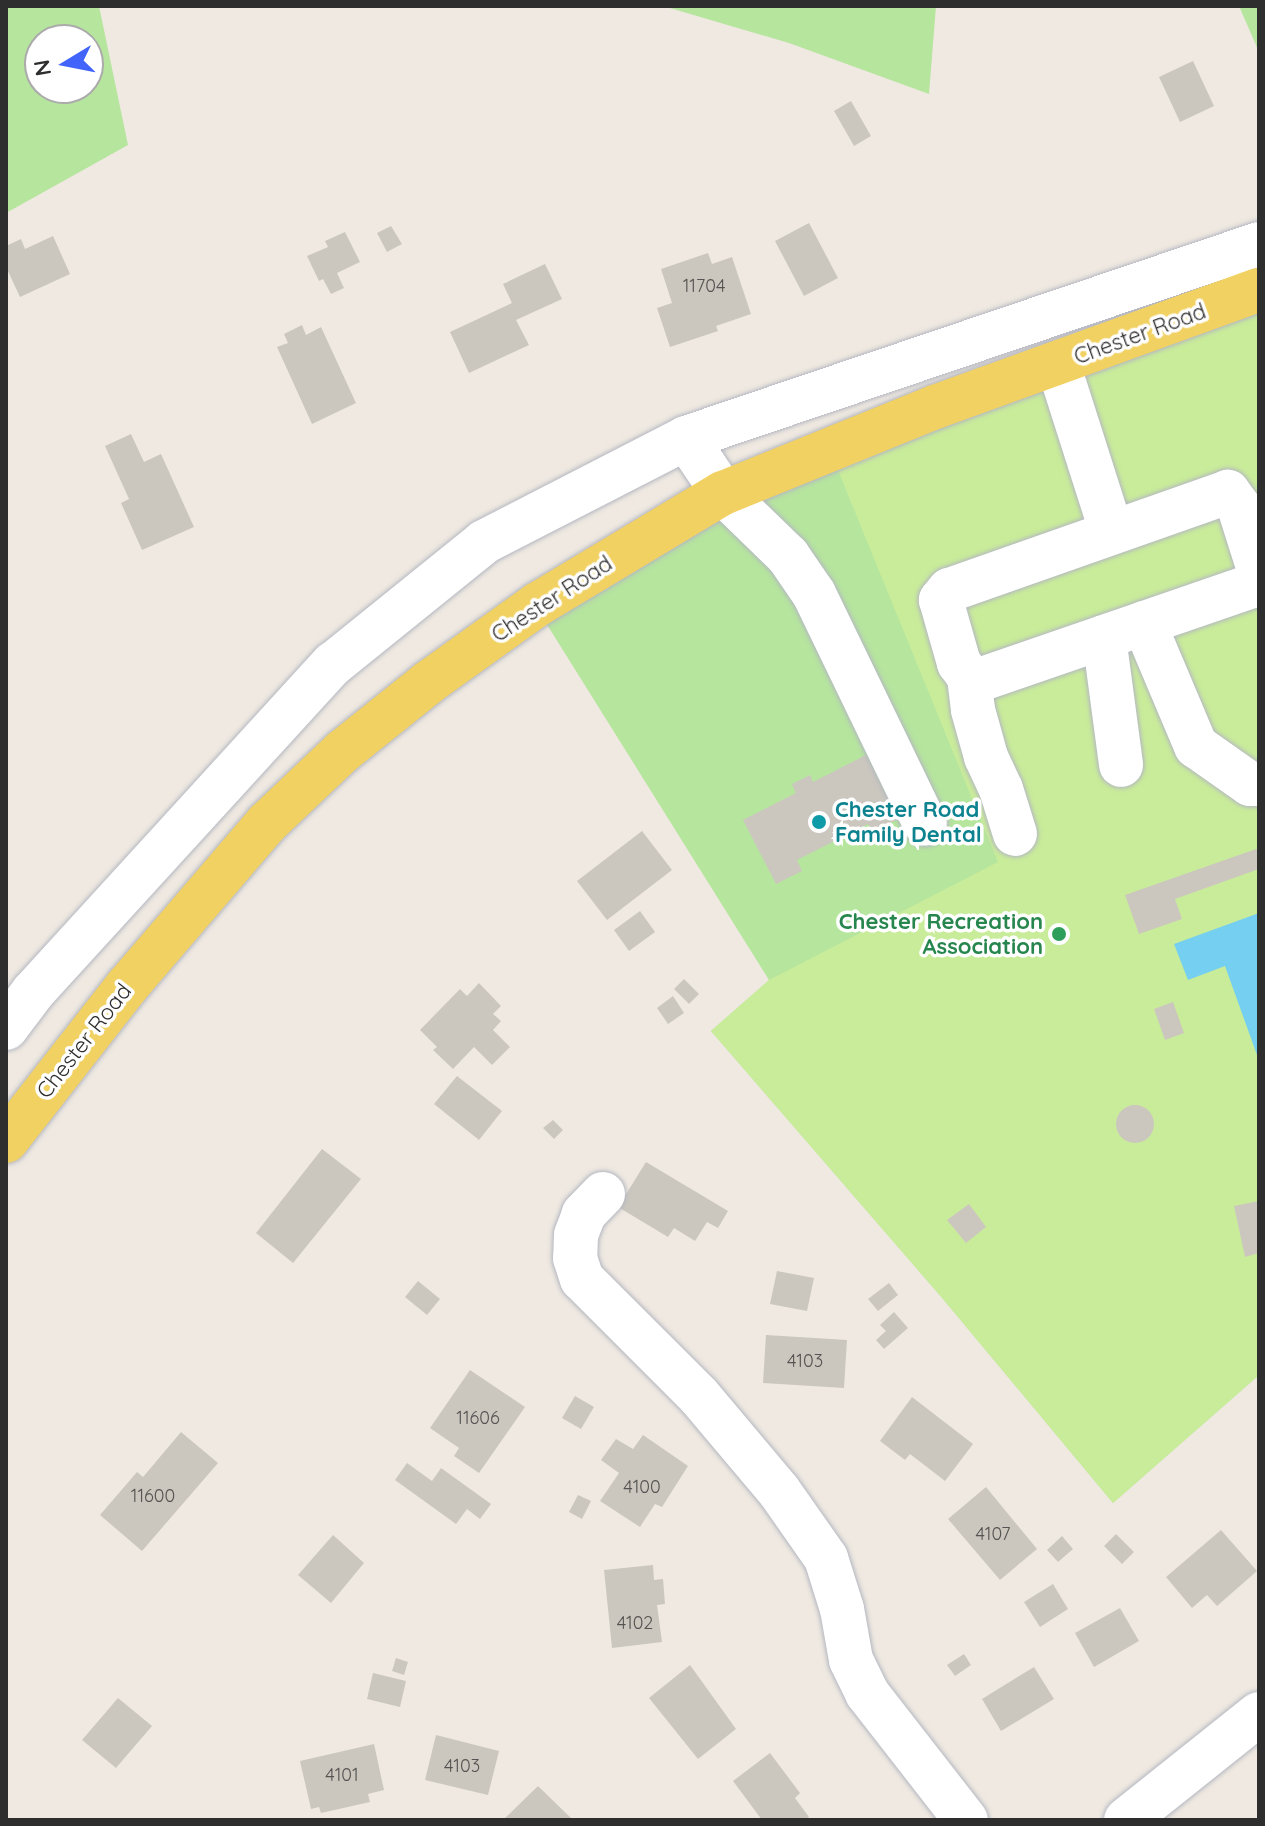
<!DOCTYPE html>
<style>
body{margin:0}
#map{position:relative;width:1265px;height:1826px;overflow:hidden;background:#efe9e1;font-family:Quicksand,sans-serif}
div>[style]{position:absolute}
.green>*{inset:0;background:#b6e59e}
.pitch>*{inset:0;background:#c9ec9a}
.water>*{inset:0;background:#75cff0}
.building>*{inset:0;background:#cbc7bf}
.round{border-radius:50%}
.roads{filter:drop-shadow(0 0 2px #b4b7c1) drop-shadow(0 0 2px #b4b7c1)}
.minor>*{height:44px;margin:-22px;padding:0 22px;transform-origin:22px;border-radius:22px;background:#fff}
.major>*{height:44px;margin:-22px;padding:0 22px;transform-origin:22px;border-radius:22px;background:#f2d163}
.dots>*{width:22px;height:22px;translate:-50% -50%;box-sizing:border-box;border:4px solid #fff;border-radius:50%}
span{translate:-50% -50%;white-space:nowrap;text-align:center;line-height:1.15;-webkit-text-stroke:7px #fff;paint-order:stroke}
.number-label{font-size:18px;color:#555452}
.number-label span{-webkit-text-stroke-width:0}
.street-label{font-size:22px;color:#2e2e2e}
.culture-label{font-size:22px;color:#0d838f;font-weight:700}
.left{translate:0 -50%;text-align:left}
.leisure-label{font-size:22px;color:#27864d;font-weight:700}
.right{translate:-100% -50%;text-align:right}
.frame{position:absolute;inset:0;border:8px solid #2e2e2e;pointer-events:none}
.north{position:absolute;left:24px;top:24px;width:80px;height:80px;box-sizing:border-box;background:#fff;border:2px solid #ababab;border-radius:50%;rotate:260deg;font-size:22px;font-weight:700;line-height:32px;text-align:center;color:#2e2e2e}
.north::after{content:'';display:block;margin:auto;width:28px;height:36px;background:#4264fb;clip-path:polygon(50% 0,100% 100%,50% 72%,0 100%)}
</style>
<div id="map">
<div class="green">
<i style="clip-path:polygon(evenodd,6px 6px,99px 6px,128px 145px,6px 213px,6px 6px,40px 40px,88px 40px,88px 88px,40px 88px,40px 40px)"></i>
<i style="clip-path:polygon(663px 6px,936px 6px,929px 94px,789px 43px)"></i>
<i style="clip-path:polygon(1239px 6px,1259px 6px,1259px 52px)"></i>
<i style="clip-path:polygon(835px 463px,1259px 1189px,1259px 1375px,1113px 1503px,943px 1299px,711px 1031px,769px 980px,541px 615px,692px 529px)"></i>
</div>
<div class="pitch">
<i style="clip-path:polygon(1259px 291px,1259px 1375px,1113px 1503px,943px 1299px,711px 1031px,769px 980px,998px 862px,835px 463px)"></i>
</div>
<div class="water">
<i style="clip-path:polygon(1259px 913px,1259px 1054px,1257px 1055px,1225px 966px,1188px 980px,1174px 944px)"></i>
</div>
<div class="building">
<i style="clip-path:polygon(1193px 61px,1214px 106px,1180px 122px,1159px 77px)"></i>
<i style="clip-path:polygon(851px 101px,871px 136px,854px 146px,834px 111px)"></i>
<i style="clip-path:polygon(809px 223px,838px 278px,804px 296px,775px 241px)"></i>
<i style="clip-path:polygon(391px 226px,402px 244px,387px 252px,377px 233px)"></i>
<i style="clip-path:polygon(345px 232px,360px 262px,337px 273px,344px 288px,331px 294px,323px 279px,319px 281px,307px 256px,328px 247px,325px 241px)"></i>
<i style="clip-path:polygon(53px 236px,70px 274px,20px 297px,6px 267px,6px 246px,21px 239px,25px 249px)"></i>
<i style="clip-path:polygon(708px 253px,712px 264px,732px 257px,751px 314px,716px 326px,718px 331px,670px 347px,657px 308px,672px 303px,661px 269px)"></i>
<i style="clip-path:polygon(545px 264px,562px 299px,516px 320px,529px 345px,469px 373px,450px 332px,512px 303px,503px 284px)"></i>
<i style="clip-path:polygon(302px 325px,306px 335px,321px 327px,356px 403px,312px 424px,277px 347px,288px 343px,284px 334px)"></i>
<i style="clip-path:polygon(131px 434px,144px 462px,161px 454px,194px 527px,142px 550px,121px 503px,129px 499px,105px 446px)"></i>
<i style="clip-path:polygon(866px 755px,898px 819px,873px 832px,868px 824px,797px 860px,802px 871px,776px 884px,743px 820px,796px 793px,792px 784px,810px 775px,813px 782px)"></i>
<i style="clip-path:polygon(642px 831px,672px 870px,607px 920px,577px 881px)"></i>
<i style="clip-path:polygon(1259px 848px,1259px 869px,1175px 899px,1182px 919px,1139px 934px,1125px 895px)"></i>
<i style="clip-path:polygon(640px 911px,655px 932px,629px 951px,614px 930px)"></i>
<i style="clip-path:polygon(684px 979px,699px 994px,689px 1004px,674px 989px)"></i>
<i style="clip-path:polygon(479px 983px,501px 1006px,493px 1014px,501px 1021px,493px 1030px,510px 1047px,492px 1065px,474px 1047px,453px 1069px,433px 1050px,437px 1047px,420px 1030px,460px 989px,467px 996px)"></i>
<i style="clip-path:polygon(673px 996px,684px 1013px,668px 1024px,657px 1008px)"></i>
<i style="clip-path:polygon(1173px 1002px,1184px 1033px,1165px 1040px,1154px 1009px)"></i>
<i style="clip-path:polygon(457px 1076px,502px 1111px,479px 1140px,434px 1104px)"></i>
<i class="round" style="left:1116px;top:1105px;width:38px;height:38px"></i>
<i style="clip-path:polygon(553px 1120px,563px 1130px,554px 1139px,543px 1128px)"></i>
<i style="clip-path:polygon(322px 1149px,361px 1179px,293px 1263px,256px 1233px)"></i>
<i style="clip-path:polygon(646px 1162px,728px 1211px,718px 1228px,707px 1222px,695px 1241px,674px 1228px,668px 1237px,618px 1207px)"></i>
<i style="clip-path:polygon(1259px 1201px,1259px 1253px,1245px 1257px,1234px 1206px)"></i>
<i style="clip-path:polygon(969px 1204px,986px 1227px,966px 1243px,947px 1220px)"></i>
<i style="clip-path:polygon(777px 1271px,814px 1278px,807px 1311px,770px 1304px)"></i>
<i style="clip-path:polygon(418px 1281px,440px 1299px,427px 1315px,405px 1297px)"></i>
<i style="clip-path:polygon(889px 1283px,898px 1295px,878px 1311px,868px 1299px)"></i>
<i style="clip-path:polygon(894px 1312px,908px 1328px,884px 1349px,876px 1340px,886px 1331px,880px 1325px)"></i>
<i style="clip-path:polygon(766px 1335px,847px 1340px,844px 1388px,763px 1383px)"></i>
<i style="clip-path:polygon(470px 1370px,525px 1407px,479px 1473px,454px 1456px,459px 1448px,430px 1428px)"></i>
<i style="clip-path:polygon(575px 1396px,594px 1407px,581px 1429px,562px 1418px)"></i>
<i style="clip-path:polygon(912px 1397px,973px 1444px,945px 1481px,910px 1454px,905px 1460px,880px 1441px)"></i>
<i style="clip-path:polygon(181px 1432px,218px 1463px,142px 1551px,100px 1515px,137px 1472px,143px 1477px)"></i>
<i style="clip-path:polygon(643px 1435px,688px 1466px,662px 1507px,655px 1504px,640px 1527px,600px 1501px,619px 1473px,601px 1460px,616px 1439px,633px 1449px)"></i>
<i style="clip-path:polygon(407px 1463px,432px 1481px,441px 1468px,491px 1504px,480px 1519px,467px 1509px,456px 1524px,395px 1480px)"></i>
<i style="clip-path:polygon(986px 1487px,1037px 1549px,1000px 1580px,948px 1519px)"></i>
<i style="clip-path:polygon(578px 1495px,591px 1501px,582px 1519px,569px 1512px)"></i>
<i style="clip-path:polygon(1221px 1530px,1257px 1571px,1217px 1606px,1207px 1595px,1192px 1608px,1166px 1577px)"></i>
<i style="clip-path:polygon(1116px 1534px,1134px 1552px,1122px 1564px,1104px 1546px)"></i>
<i style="clip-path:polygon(333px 1535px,364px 1563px,331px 1603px,298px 1575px)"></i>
<i style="clip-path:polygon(1062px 1536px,1073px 1549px,1058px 1562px,1047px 1550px)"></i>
<i style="clip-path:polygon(653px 1565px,654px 1580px,663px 1579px,665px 1604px,657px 1605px,662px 1642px,612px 1648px,604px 1570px)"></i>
<i style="clip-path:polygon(1053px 1584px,1068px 1609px,1040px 1627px,1024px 1602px)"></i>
<i style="clip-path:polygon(1120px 1608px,1139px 1641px,1094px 1667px,1075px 1633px)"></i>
<i style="clip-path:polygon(964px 1654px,971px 1665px,955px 1676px,947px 1665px)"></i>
<i style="clip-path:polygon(396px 1658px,408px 1662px,404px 1675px,392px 1671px)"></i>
<i style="clip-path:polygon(690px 1665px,736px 1729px,698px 1759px,649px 1698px)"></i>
<i style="clip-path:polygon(1034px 1667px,1054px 1699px,1001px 1731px,982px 1699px)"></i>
<i style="clip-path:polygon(373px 1673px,406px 1681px,400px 1707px,367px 1699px)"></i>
<i style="clip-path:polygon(118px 1698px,152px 1726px,116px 1768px,82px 1740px)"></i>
<i style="clip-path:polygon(436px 1735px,499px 1751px,488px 1795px,425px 1780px)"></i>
<i style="clip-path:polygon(374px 1744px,384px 1790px,368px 1794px,370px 1802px,321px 1813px,319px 1807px,311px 1809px,300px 1761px)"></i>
<i style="clip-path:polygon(770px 1753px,800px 1793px,795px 1798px,809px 1817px,804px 1820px,762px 1820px,733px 1781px)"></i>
<i style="clip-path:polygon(538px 1786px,573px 1820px,503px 1820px)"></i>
</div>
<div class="roads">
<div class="minor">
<i style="left:1058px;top:364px;width:174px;rotate:72.3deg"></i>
<i style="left:686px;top:438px;width:66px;rotate:56.1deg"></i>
<i style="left:723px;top:493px;width:91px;rotate:44.1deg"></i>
<i style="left:788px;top:556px;width:46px;rotate:55.6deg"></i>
<i style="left:814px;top:594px;width:255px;rotate:64.2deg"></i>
<i style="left:1259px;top:570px;width:66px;rotate:-107.6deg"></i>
<i style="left:1239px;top:507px;width:19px;rotate:-126deg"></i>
<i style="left:1228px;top:492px;width:296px;rotate:160.6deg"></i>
<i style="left:949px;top:590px;width:13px;rotate:129deg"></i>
<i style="left:941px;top:600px;width:66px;rotate:74.1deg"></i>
<i style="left:959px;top:663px;width:17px;rotate:54deg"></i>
<i style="left:969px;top:677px;width:13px;rotate:9deg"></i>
<i style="left:982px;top:679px;width:286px;rotate:-19deg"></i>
<i style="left:1252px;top:586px;width:10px;rotate:-45deg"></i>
<i style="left:1144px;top:623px;width:134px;rotate:67.1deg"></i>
<i style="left:1196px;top:746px;width:66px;rotate:35.1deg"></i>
<i style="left:1250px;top:784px;width:9px"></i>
<i style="left:1104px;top:637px;width:129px;rotate:82.4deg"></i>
<i style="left:969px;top:677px;width:33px;rotate:83deg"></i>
<i style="left:973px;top:710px;width:49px;rotate:74.5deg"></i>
<i style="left:986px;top:757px;width:35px;rotate:65deg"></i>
<i style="left:1001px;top:789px;width:47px;rotate:72.7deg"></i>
<i style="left:6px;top:1028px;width:45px;rotate:-53.1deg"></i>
<i style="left:33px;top:992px;width:445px;rotate:-47.6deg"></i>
<i style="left:333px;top:664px;width:194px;rotate:-38.9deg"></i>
<i style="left:484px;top:542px;width:227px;rotate:-27.2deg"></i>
<i style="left:686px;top:438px;width:605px;rotate:-18.7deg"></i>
<i style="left:603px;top:1194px;width:28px;rotate:134deg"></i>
<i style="left:584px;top:1214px;width:22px;rotate:111deg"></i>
<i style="left:576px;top:1235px;width:23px;rotate:92deg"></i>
<i style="left:575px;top:1258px;width:22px;rotate:72deg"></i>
<i style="left:582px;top:1279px;width:165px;rotate:45deg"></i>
<i style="left:699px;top:1396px;width:124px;rotate:49.9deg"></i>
<i style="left:779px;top:1491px;width:82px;rotate:55deg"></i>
<i style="left:826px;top:1558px;width:53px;rotate:72.6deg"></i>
<i style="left:842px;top:1609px;width:52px;rotate:80deg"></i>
<i style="left:851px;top:1660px;width:37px;rotate:64deg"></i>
<i style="left:867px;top:1693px;width:161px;rotate:52.1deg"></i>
<i style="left:1126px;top:1820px;width:170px;rotate:-38.6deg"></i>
</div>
<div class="major">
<i style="left:6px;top:1141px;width:198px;rotate:-52deg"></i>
<i style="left:128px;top:985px;width:213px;rotate:-49.4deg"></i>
<i style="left:267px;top:823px;width:105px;rotate:-43.5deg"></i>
<i style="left:343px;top:751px;width:110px;rotate:-38.7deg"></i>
<i style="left:429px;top:682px;width:134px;rotate:-35.6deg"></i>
<i style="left:538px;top:604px;width:216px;rotate:-31deg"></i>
<i style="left:723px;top:493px;width:229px;rotate:-22.1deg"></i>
<i style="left:935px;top:407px;width:344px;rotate:-19.9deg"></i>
</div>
</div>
<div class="dots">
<i style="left:819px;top:822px;background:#0f9aa8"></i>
<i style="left:1059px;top:934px;background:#2e9e5b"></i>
</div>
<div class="number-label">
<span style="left:704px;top:286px">11704</span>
<span style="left:805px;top:1361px">4103</span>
<span style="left:478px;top:1418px">11606</span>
<span style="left:642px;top:1487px">4100</span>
<span style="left:153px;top:1496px">11600</span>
<span style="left:993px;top:1534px">4107</span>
<span style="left:635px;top:1623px">4102</span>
<span style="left:462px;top:1766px">4103</span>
<span style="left:342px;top:1775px">4101</span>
</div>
<div class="street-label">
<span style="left:1140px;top:334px;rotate:-20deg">Chester Road</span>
<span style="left:552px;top:599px;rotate:-33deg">Chester Road</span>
<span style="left:84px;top:1041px;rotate:-52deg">Chester Road</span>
</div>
<div class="culture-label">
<span class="left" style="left:835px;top:822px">Chester Road<br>Family Dental</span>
</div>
<div class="leisure-label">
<span class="right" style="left:1043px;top:934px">Chester Recreation<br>Association</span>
</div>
<div class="frame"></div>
<div class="north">N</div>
</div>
